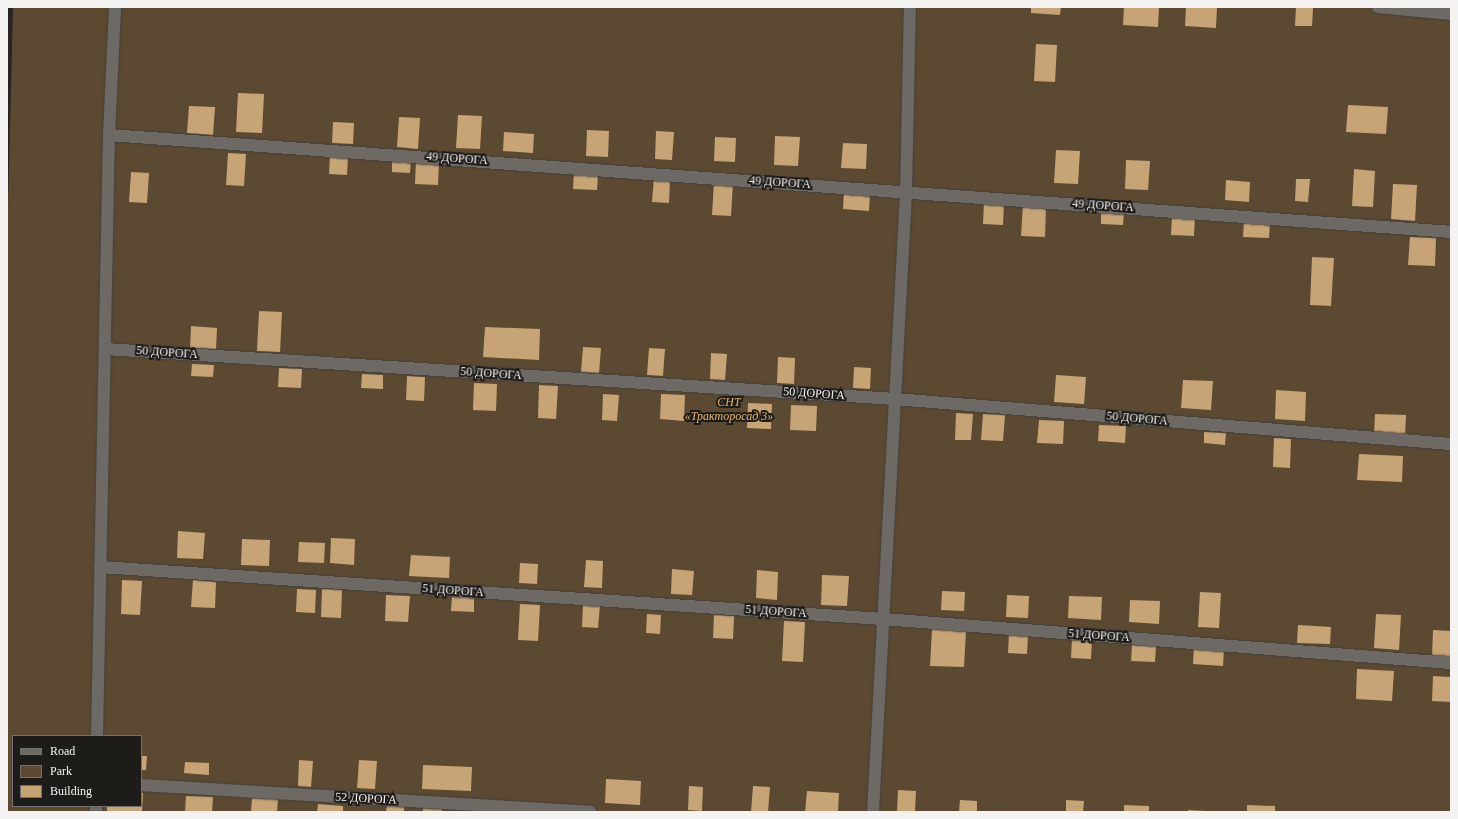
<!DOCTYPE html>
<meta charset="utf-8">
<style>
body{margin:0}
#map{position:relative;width:1458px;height:819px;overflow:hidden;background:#282522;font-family:Georgia,serif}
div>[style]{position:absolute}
.green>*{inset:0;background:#5c4931}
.building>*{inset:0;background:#c6a476}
.roads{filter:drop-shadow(0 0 1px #43413e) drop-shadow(0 0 1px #43413e)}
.street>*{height:12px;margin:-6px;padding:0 6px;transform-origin:6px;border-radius:6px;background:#6d6a66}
span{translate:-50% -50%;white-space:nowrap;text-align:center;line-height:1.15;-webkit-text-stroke:4px #1e1c19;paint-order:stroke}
.street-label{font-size:12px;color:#f5f3f1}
.park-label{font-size:12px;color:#e8b572;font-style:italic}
.frame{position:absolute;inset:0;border:8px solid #f5f3f1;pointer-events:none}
.legend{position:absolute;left:12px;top:735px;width:130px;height:72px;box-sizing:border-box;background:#1e1c19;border:1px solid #74726f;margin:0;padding:5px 7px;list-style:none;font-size:12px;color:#f5f3f1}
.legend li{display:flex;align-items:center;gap:8px;height:20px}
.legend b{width:20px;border:1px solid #74726f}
</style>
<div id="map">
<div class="green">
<i style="clip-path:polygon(evenodd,13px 7px,1451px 7px,1451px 812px,7px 812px,7px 248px,13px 7px,13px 736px,141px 736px,141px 806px,13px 806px,13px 736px)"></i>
</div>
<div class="building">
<i style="clip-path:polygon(1031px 7px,1061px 7px,1060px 15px,1031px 13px)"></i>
<i style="clip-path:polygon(1124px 7px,1159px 7px,1158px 27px,1123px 25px)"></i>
<i style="clip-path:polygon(1186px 7px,1217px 7px,1216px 28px,1185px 26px)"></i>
<i style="clip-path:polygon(1296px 7px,1313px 8px,1312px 26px,1295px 26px)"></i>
<i style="clip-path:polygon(1036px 44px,1057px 45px,1055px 82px,1034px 81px)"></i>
<i style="clip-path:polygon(238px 93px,264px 94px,262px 133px,236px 132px)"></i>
<i style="clip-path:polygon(1348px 105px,1388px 107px,1386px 134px,1346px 132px)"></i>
<i style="clip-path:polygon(189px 106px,215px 107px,213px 135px,187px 133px)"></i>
<i style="clip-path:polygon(458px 115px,482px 116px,480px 149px,456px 148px)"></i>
<i style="clip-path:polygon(399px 117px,420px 118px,418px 149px,397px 147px)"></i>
<i style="clip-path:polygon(333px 122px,354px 123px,353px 144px,332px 143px)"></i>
<i style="clip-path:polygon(587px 130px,609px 131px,608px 157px,586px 156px)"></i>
<i style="clip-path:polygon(656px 131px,674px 132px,672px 160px,655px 159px)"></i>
<i style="clip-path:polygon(504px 132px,534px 134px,533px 153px,503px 151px)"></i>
<i style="clip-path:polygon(775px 136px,800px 137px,798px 166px,774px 165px)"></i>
<i style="clip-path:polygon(715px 137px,736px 138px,735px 162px,714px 161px)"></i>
<i style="clip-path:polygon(843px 143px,867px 144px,866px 169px,841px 168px)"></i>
<i style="clip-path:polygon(1056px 150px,1080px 151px,1078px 184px,1054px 183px)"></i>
<i style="clip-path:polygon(228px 153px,246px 154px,244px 186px,226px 185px)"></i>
<i style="clip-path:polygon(330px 155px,348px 156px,347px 175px,329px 174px)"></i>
<i style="clip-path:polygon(392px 159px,411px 160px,410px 173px,392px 172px)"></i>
<i style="clip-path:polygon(1126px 160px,1150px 161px,1148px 190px,1125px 189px)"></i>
<i style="clip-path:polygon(416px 161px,439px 162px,438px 185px,415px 184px)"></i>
<i style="clip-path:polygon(1354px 169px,1375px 171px,1373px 207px,1352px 206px)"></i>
<i style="clip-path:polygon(131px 172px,149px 173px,147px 203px,129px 202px)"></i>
<i style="clip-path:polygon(574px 172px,598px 173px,597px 190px,573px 189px)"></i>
<i style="clip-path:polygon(654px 178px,670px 179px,669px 203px,652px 202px)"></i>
<i style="clip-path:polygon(1296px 179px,1310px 179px,1308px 202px,1295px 201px)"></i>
<i style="clip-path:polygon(1226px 180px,1250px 182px,1249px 202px,1225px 200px)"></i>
<i style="clip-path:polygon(714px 182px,733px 183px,731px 216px,712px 215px)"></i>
<i style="clip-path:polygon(1393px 184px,1417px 185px,1415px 221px,1391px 219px)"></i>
<i style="clip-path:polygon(844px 190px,870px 191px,869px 211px,843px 209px)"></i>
<i style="clip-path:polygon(984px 201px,1004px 203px,1003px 225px,983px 224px)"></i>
<i style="clip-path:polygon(1023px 204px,1046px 205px,1045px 237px,1021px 236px)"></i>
<i style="clip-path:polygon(1101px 209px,1124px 210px,1123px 225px,1101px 224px)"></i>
<i style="clip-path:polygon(1172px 215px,1195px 216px,1194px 236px,1171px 235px)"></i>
<i style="clip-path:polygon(1244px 219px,1270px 220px,1269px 238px,1243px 237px)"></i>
<i style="clip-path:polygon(1410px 237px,1436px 238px,1435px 266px,1408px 265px)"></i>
<i style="clip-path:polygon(1312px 257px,1334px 258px,1331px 306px,1310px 305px)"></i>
<i style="clip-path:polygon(259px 311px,282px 312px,280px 352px,257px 351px)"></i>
<i style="clip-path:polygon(191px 326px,217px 328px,216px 349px,190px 348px)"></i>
<i style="clip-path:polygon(485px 327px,540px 329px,539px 360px,483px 357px)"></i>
<i style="clip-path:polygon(583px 347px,601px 348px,599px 373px,581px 372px)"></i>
<i style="clip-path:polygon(649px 348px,665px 349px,663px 376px,647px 375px)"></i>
<i style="clip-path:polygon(711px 353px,727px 354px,725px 380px,710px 379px)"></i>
<i style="clip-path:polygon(778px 357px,795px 358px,794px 384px,777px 383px)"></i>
<i style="clip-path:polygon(192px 364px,214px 365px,213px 377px,191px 376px)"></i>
<i style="clip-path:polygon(854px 367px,871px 368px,870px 389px,853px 388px)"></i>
<i style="clip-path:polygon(279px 368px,302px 369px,301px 388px,278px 387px)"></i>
<i style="clip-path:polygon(362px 374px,383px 375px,383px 389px,361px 388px)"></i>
<i style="clip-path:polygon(1056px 375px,1086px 377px,1084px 404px,1054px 402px)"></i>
<i style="clip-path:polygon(407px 376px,425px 377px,424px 401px,406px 400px)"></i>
<i style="clip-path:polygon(1183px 380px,1213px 381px,1211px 410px,1181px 408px)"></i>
<i style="clip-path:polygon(474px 383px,497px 384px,496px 411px,473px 410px)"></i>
<i style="clip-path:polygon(539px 385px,558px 386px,556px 419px,538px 418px)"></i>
<i style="clip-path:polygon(1276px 390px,1306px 392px,1305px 421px,1275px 419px)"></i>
<i style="clip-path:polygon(603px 394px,619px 395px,617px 421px,602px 420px)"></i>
<i style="clip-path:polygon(661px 394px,685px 395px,684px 421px,660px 419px)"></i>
<i style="clip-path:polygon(748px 403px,772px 404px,771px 429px,747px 428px)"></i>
<i style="clip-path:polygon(791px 405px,817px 406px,816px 431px,790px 430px)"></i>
<i style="clip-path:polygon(956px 413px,973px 414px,971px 440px,955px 440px)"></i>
<i style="clip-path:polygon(983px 414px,1005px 415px,1003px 441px,981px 440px)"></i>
<i style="clip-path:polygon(1375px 414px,1406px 415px,1405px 436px,1374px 434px)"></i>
<i style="clip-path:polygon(1039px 420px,1064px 421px,1063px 444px,1037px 443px)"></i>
<i style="clip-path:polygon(1099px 425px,1126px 426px,1125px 443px,1098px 441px)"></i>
<i style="clip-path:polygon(1204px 432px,1226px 433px,1225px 445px,1204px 443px)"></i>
<i style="clip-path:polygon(1274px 438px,1291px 439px,1290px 468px,1273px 467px)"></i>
<i style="clip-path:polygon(1359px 454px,1403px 456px,1402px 482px,1357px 480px)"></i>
<i style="clip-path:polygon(178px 531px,205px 533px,203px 559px,177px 558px)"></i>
<i style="clip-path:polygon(331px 538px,355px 539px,354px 565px,330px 563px)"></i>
<i style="clip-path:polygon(242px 539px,270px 540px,269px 566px,241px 565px)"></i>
<i style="clip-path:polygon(299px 542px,325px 543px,324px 563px,298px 562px)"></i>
<i style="clip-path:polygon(411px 555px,450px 557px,449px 578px,409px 576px)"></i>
<i style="clip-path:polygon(586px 560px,603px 561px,602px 588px,584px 587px)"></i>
<i style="clip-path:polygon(520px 563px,538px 564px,537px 584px,519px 583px)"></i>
<i style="clip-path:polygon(672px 569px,694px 571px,692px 595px,671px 594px)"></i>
<i style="clip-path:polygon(757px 570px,778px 572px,777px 600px,756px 598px)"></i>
<i style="clip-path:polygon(822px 575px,849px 576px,847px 606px,821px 605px)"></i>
<i style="clip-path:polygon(122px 580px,142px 581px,140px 615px,121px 614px)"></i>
<i style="clip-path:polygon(193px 580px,216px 582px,215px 608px,191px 607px)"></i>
<i style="clip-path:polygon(297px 589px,316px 590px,315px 613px,296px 612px)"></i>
<i style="clip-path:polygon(322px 589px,342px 590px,341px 618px,321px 617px)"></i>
<i style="clip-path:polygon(942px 591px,965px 592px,964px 611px,941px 610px)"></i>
<i style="clip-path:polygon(1200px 592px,1221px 593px,1219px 628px,1198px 627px)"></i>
<i style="clip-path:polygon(386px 595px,410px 596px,408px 622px,385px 621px)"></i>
<i style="clip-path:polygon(1007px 595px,1029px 596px,1028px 618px,1006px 617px)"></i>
<i style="clip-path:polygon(452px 596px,474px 597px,474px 612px,451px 611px)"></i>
<i style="clip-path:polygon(1069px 596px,1102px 597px,1101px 620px,1068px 618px)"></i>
<i style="clip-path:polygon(1130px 600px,1160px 601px,1159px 624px,1129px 622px)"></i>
<i style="clip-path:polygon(520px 604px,540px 605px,538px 641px,518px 640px)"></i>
<i style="clip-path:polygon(583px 604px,600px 605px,598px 628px,582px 627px)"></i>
<i style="clip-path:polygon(647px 614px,661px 615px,660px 634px,646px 633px)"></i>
<i style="clip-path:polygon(1376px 614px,1401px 615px,1399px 650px,1374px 648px)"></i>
<i style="clip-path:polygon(714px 615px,734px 616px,733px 639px,713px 638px)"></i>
<i style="clip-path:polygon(784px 621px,805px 622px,803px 662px,782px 661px)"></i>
<i style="clip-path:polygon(1298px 625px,1331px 627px,1330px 644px,1297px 643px)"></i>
<i style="clip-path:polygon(932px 629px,966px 631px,964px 667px,930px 666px)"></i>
<i style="clip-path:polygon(1433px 630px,1451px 631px,1451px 659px,1432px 658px)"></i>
<i style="clip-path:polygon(1009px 633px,1028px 634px,1027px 654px,1008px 653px)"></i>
<i style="clip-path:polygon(1072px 638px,1092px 639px,1091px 659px,1071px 658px)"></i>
<i style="clip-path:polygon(1132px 645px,1156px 646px,1155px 662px,1131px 661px)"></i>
<i style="clip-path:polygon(1194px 647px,1224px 649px,1223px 666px,1193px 664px)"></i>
<i style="clip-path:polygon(1357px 669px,1394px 671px,1392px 701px,1356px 699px)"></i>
<i style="clip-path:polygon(1433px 676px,1451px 677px,1451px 702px,1432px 701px)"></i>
<i style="clip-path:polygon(141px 756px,147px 756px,146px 770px,141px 770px)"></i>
<i style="clip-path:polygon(299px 760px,313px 761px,311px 787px,298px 786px)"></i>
<i style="clip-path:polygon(359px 760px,377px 761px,375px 789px,357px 788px)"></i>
<i style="clip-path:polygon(185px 762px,209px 763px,209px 775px,184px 773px)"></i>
<i style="clip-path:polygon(423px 765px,472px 767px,471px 791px,422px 789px)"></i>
<i style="clip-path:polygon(606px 779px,641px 781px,640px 805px,605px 803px)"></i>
<i style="clip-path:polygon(689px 786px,703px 787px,702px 811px,688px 810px)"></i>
<i style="clip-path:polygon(753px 786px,770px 787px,768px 812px,751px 812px)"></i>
<i style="clip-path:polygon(898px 790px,916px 791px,915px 812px,897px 812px)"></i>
<i style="clip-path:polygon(807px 791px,839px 793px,838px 812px,805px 812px)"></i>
<i style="clip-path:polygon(141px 793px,143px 793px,142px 812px,107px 812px,107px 806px,141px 806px)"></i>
<i style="clip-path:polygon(186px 796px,213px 797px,212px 812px,185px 812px)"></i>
<i style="clip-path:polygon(252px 798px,278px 799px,277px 812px,251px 812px)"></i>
<i style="clip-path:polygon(960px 800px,977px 801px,977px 812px,959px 812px)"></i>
<i style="clip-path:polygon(1066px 800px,1084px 801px,1083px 812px,1066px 812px)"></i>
<i style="clip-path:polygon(318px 804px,343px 806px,343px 812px,317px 812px)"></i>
<i style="clip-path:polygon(387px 805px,404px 806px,404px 812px,386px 812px)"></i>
<i style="clip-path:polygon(1124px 805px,1149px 806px,1149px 812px,1124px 812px)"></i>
<i style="clip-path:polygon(1247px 805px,1275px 806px,1275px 812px,1247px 812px)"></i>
<i style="clip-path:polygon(423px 808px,442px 809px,442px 812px,423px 812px)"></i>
<i style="clip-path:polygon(1188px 810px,1207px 811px,1207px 812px,1188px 812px)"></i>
</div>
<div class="roads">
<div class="street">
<i style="left:1378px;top:7px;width:73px;rotate:5.5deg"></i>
<i style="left:109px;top:135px;width:1346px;rotate:4.13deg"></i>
<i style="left:105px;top:349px;width:792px;rotate:3.62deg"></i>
<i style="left:895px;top:399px;width:558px;rotate:4.63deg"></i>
<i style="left:100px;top:567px;width:785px;rotate:3.8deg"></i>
<i style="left:883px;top:619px;width:570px;rotate:4.43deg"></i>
<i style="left:97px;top:736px;width:601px;rotate:-88.86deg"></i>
<i style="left:109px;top:135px;width:128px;rotate:-87.3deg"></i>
<i style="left:141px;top:785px;width:450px;rotate:3.4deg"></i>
<i style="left:96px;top:812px;width:6px;rotate:-90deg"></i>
<i style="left:873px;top:812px;width:621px;rotate:-86.95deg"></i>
<i style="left:906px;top:192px;width:185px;rotate:-88.8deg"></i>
</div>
</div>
<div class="street-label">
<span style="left:457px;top:159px;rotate:4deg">49 ДОРОГА</span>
<span style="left:780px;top:183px;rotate:4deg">49 ДОРОГА</span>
<span style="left:1103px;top:206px;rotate:4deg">49 ДОРОГА</span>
<span style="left:167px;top:353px;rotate:4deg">50 ДОРОГА</span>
<span style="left:491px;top:374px;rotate:4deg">50 ДОРОГА</span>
<span style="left:814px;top:394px;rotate:4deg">50 ДОРОГА</span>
<span style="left:1137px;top:419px;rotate:5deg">50 ДОРОГА</span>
<span style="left:453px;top:591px;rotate:4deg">51 ДОРОГА</span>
<span style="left:776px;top:612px;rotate:4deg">51 ДОРОГА</span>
<span style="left:1099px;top:636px;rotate:4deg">51 ДОРОГА</span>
<span style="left:366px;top:799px;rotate:3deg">52 ДОРОГА</span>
</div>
<div class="park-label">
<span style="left:729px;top:410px">СНТ<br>«Тракторосад 3»</span>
</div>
<div class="frame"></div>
<ul class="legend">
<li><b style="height:5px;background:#6d6a66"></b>Road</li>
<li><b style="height:11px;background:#5c4931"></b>Park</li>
<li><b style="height:11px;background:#c6a476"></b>Building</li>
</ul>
</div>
